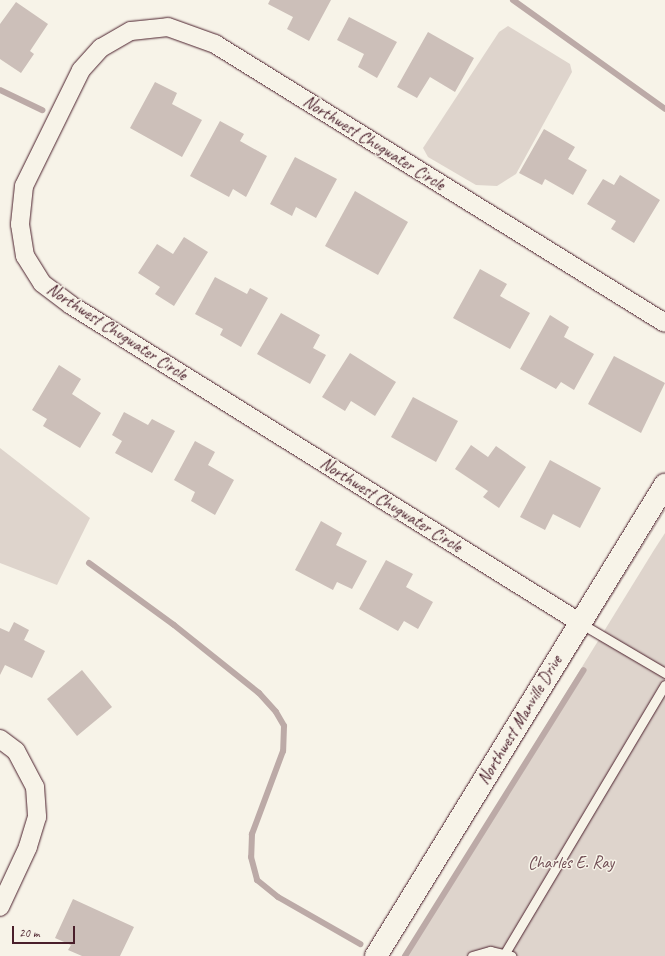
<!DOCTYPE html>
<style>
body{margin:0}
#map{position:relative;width:665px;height:956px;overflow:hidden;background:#f7f3e8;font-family:Caveat,sans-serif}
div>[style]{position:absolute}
.green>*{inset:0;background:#ded4cc}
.stream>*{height:6px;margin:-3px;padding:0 3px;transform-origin:3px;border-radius:3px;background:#bcaaa7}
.building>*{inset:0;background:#ccbfb9}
.roads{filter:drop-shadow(0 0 1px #4a1f2b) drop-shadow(0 0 1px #4a1f2b)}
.service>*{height:9px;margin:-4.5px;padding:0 4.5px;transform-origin:4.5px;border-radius:4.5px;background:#f7f3e8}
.minor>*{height:18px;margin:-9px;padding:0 9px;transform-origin:9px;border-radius:9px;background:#f7f3e8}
.tertiary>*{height:22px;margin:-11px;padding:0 11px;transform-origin:11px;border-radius:11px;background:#f7f3e8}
span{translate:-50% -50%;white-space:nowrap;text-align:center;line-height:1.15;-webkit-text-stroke:3px #f7f3e8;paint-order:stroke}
.street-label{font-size:17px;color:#4a1f2b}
.park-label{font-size:17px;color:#6f4c53}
.scale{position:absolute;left:12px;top:926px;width:63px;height:18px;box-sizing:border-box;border:2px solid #4a1f2b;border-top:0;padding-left:5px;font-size:12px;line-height:14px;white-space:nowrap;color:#4a1f2b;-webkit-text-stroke:3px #f7f3e8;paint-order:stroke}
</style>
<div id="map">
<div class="green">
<i style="clip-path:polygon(508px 26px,570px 64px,572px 72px,516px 174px,497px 186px,476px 185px,428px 157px,423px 148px,499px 32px)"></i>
<i style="clip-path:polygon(0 448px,90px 518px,57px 585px,0 563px)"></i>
<i style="clip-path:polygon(665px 509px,665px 511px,404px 932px,590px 629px)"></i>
<i style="clip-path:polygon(665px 533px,665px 956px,404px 956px,654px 550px)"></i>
</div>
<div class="stream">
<i style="left:513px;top:0;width:187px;rotate:35.6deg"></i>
<i style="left:0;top:90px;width:47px;rotate:25.5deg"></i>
<i style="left:89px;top:563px;width:105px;rotate:36.1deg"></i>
<i style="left:174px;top:625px;width:109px;rotate:38.7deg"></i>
<i style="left:259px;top:693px;width:25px;rotate:48deg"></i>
<i style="left:276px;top:712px;width:16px;rotate:60deg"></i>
<i style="left:284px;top:726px;width:25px;rotate:92deg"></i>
<i style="left:283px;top:751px;width:89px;rotate:110.5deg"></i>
<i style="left:252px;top:834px;width:23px;rotate:92deg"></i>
<i style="left:251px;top:857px;width:24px;rotate:75deg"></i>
<i style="left:257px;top:880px;width:27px;rotate:39deg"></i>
<i style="left:278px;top:897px;width:95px;rotate:29.8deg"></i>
<i style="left:405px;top:956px;width:337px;rotate:-58deg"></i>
</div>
<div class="building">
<i style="clip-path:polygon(270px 0,331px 0,309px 41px,287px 29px,293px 17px,268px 4px)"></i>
<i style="clip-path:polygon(16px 2px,48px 24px,30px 51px,34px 54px,21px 73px,0 59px,0 24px)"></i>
<i style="clip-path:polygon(349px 17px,397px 42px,377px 78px,358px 67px,364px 54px,337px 40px)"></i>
<i style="clip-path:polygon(428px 32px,474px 58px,455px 92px,430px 77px,417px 98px,397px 87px)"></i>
<i style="clip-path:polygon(155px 82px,177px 93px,172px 104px,202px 120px,182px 157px,130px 128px)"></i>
<i style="clip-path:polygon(220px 121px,244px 134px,240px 141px,267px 156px,246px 197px,233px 189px,229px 197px,190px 176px)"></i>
<i style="clip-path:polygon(544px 129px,575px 147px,568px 159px,587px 170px,573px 195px,545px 179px,542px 185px,519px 173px)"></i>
<i style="clip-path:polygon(295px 157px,337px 179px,316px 218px,296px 207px,292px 216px,270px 204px)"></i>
<i style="clip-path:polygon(620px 175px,660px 200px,634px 243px,611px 229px,616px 221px,587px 204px,603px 179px,614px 185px)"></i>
<i style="clip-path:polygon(355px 191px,408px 222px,378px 275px,325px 246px)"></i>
<i style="clip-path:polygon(184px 237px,208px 252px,174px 306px,155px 294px,160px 287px,138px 273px,157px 244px,173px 254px)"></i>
<i style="clip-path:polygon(480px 269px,507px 284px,500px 296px,530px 313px,510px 349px,453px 318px)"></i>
<i style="clip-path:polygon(215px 277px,247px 294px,250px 288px,268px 298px,241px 347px,220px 335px,223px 329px,195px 314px)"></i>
<i style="clip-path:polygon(281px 313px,320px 335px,313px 348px,326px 355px,310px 384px,257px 354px)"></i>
<i style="clip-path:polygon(550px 315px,569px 327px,564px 337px,594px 354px,574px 390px,561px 382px,556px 389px,520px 369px)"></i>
<i style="clip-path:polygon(350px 353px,396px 382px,375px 416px,351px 401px,345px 411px,322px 397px)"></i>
<i style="clip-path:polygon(614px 356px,665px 383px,641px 433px,588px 404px)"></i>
<i style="clip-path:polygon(59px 365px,81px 379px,72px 394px,101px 413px,80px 448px,43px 426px,47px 419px,32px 410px)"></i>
<i style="clip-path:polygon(413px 397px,458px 421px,436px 462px,391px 437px)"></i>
<i style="clip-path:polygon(124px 412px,148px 425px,152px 419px,175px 431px,152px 473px,115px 453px,122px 441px,112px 435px)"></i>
<i style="clip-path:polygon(195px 441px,215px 452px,208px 465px,234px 480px,215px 515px,191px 501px,195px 492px,174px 480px)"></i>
<i style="clip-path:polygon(471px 445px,488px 457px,496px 446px,526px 467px,499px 508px,483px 497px,488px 491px,455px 469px)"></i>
<i style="clip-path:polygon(550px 460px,601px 488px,580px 528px,553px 514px,545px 530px,520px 517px)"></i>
<i style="clip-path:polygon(321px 521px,342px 533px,336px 545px,367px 561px,352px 589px,337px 582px,333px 590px,295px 570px)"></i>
<i style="clip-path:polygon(386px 560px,413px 574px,406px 587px,433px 602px,418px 629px,404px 621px,398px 631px,359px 609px)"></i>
<i style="clip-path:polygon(14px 622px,29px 630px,24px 640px,45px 651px,32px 678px,5px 665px,0 675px,0 628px,9px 632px)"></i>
<i style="clip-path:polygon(82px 670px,112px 707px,77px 736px,47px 699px)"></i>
<i style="clip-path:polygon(73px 899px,134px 927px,120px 956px,82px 956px,68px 950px,71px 945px,55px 938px)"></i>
</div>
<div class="roads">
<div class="service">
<i style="left:580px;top:623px;width:99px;rotate:30.5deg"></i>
<i style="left:505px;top:953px;width:312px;rotate:-59.2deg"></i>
<i style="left:472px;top:956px;width:19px;rotate:-16deg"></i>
<i style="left:490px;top:951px;width:22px;rotate:13deg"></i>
</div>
<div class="minor">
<i style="left:579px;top:622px;width:599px;rotate:-148.04deg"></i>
<i style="left:71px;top:305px;width:36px;rotate:-143deg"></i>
<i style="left:42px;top:283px;width:32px;rotate:-122deg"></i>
<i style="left:25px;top:256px;width:32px;rotate:-99deg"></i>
<i style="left:20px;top:224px;width:38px;rotate:-84deg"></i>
<i style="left:24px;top:186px;width:129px;rotate:-63.8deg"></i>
<i style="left:81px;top:70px;width:30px;rotate:-48deg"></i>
<i style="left:101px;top:48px;width:34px;rotate:-30deg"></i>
<i style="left:131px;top:31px;width:37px;rotate:-6deg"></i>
<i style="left:168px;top:27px;width:50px;rotate:19.9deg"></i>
<i style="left:215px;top:44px;width:529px;rotate:31.8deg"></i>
<i style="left:0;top:739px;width:20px;rotate:37deg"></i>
<i style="left:16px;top:751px;width:41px;rotate:62.2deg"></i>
<i style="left:35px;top:787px;width:30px;rotate:86deg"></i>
<i style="left:37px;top:817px;width:31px;rotate:107deg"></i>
<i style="left:28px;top:847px;width:66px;rotate:115deg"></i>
</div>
<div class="tertiary">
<i style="left:376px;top:956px;width:553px;rotate:-58.47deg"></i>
</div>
</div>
<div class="street-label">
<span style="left:374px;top:143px;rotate:32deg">Northwest Chugwater Circle</span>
<span style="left:117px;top:332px;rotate:33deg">Northwest Chugwater Circle</span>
<span style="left:391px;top:505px;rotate:32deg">Northwest Chugwater Circle</span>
<span style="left:520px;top:720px;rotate:-59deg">Northwest Manville Drive</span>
</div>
<div class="park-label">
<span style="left:571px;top:863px">Charles E. Ray</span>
</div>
<div class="scale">20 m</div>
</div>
